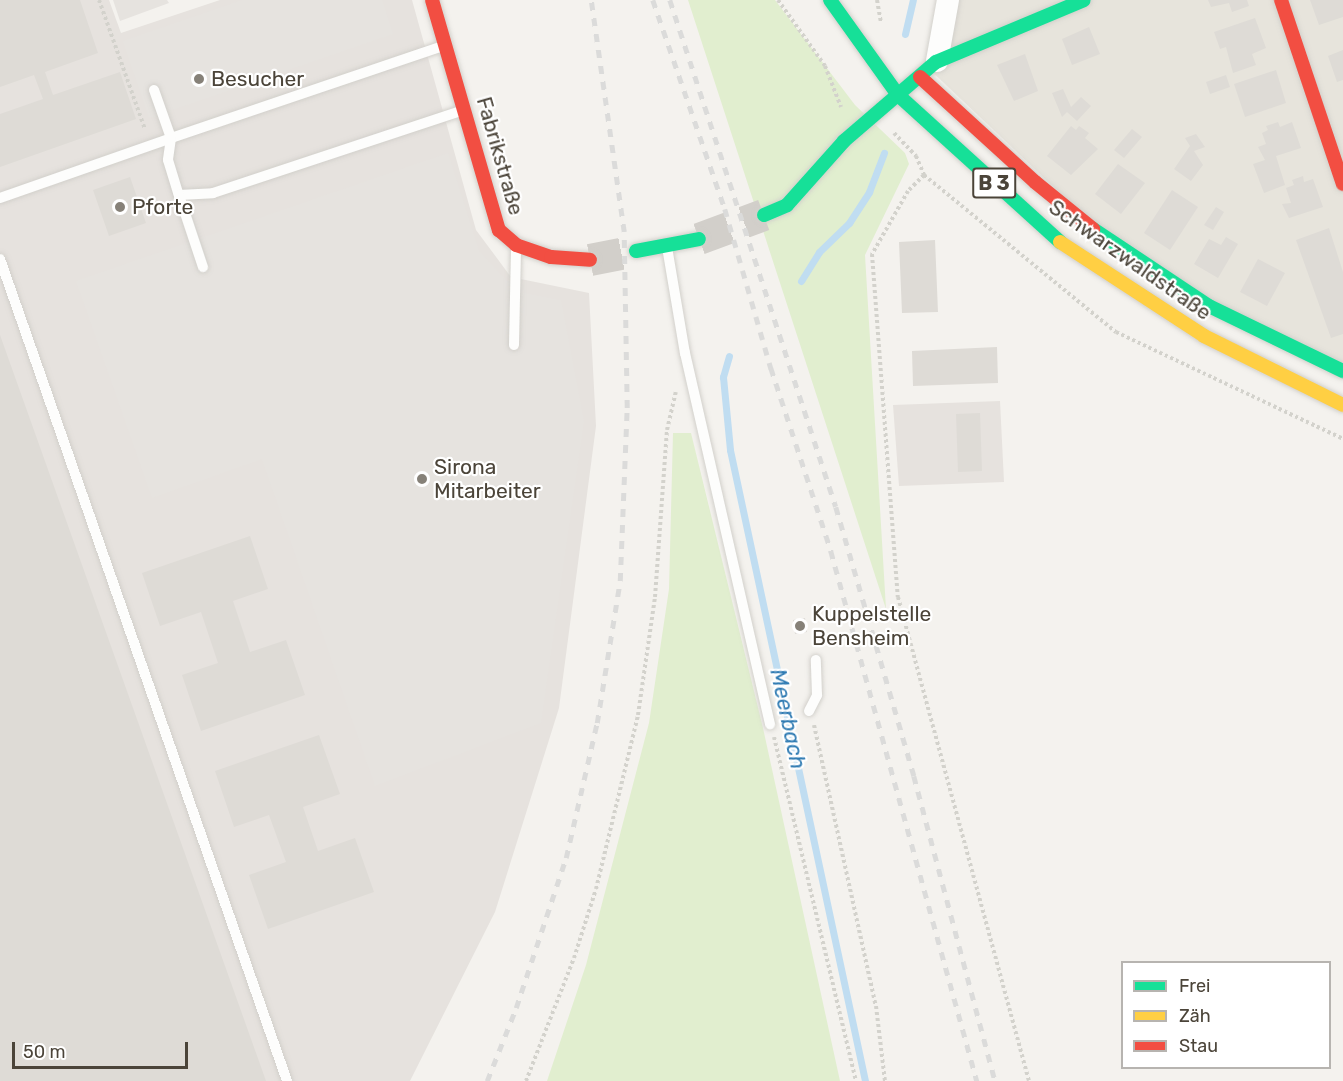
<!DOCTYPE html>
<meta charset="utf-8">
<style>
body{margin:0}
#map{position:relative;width:1343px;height:1081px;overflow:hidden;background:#f4f2ee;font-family:Rubik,sans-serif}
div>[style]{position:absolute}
.residential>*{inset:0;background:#e7e4dc}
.industrial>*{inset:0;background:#e6e2de}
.green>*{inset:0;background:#e1eecf}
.parking>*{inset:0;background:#e6e3df}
.stream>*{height:7px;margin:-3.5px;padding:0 3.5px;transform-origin:3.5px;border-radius:3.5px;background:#c0ddf1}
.building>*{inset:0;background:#dedbd6}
.secondary-tunnel>*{height:32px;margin-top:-16px;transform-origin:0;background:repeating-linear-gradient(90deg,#d2cfca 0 32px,transparent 0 48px)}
.path>*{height:4px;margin-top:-2px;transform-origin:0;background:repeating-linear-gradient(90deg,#d3d2cc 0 3px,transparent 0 6px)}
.roads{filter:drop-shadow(0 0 2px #d2d0cb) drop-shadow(0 0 2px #d2d0cb)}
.lane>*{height:10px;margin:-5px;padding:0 5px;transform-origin:5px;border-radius:5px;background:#fdfdfc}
.street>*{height:22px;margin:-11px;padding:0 11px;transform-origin:11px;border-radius:11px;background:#fdfdfc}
.fast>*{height:14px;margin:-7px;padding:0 7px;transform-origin:7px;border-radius:7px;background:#16e098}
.slow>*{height:14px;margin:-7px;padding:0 7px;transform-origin:7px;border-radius:7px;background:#ffcf43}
.jam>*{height:14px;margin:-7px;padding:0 7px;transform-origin:7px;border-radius:7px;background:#f24e42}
.rail>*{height:4.5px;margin-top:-2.25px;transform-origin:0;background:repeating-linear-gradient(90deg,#dbdbda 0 8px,transparent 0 16px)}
.dots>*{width:16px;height:16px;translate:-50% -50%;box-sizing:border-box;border:3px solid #fff;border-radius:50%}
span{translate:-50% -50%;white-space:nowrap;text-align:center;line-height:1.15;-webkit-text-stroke:4.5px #fff;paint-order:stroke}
.shield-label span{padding:2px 4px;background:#fff;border:2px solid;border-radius:4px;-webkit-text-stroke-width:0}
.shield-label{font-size:20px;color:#4b4439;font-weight:700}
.poi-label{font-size:21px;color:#4b4439}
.left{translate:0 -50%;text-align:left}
.street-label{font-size:21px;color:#4b4439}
.water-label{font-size:22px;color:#2e7ab2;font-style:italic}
.legend{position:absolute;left:1121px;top:961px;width:210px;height:108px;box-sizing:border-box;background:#fff;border:2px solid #b7b4b0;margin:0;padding:8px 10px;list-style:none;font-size:18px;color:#4b4439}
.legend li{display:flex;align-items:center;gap:12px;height:30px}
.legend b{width:30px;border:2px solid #b7b4b0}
.scale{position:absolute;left:12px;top:1042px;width:176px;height:27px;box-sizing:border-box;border:3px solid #4b4439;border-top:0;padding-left:8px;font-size:18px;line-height:21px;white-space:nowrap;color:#4b4439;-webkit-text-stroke:4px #fff;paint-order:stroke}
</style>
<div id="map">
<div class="residential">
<i style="clip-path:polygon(940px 0,1343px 0,1343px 374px,1114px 244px,926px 66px)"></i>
</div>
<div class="industrial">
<i style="clip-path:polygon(0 0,109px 0,121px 33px,220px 0,412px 0,476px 230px,511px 277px,589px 293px,596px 426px,559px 708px,495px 912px,410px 1081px,0 1081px)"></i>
<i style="clip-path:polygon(1000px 401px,1004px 482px,899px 486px,893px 405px)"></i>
</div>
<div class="green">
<i style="clip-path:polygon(688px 0,775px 0,855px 105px,905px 153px,909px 164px,865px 255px,886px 609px)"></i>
<i style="clip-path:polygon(673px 433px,691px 433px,763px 728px,840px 1081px,547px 1081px,586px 965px,649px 723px,669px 589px)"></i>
</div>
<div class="parking">
<i style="clip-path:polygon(113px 0,167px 0,169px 3px,120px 21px)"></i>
<i style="clip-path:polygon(242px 0,382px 0,393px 34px,149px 118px,123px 41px)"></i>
<i style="clip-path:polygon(448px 153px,479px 251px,516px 291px,561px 300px,584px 421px,541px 723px,375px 786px,262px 459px,152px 498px,76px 281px)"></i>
</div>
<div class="stream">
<i style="left:905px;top:34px;width:35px;rotate:-77deg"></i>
<i style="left:801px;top:281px;width:34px;rotate:-58deg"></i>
<i style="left:819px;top:252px;width:42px;rotate:-44deg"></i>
<i style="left:849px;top:223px;width:37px;rotate:-57deg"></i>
<i style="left:869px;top:192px;width:42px;rotate:-69deg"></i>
<i style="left:729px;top:356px;width:22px;rotate:106deg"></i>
<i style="left:723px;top:377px;width:73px;rotate:84.5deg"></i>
<i style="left:730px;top:450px;width:645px;rotate:77.92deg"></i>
</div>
<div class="building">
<i style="clip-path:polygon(0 0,80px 0,98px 53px,45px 72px,53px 95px,120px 72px,136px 119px,0 167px,0 114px,43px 99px,34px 75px,0 87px)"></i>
<i style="clip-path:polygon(1208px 0,1247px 0,1249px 6px,1232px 12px,1229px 3px,1211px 7px)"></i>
<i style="clip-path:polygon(1310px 0,1343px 0,1343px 17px,1319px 25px)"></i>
<i style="clip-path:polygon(1255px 18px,1266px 48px,1252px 54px,1256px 65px,1233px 73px,1226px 47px,1220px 49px,1214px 32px)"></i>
<i style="clip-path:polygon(1089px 27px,1100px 54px,1072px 65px,1062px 39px)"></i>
<i style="clip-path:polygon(1343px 50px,1343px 80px,1337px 82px,1328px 56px)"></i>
<i style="clip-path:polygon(1025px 54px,1038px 91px,1014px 101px,997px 65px)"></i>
<i style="clip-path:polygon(1276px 70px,1286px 103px,1245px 117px,1234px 84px)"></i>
<i style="clip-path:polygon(1226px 75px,1230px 87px,1210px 94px,1206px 82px)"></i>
<i style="clip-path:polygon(1063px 89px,1071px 107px,1081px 97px,1091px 106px,1077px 121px,1067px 112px,1062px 117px,1052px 93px)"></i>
<i style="clip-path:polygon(1278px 122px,1280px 127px,1292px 122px,1301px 148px,1276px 156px,1285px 185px,1264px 193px,1253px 164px,1265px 160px,1258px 147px,1266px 144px,1262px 133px,1268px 130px,1266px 126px)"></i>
<i style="clip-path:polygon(1071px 126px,1076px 130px,1079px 126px,1089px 133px,1085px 138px,1098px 149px,1071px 175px,1047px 156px)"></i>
<i style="clip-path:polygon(1132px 129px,1142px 137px,1124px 158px,1114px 150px)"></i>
<i style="clip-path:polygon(1196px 134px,1205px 147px,1194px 151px,1203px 165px,1191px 181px,1174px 169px,1190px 146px,1185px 138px)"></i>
<i style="clip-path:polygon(1118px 164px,1145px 183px,1121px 214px,1095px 194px)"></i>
<i style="clip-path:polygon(1303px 176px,1304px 182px,1313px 179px,1323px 207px,1289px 218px,1282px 204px,1291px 203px,1286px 188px,1294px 185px,1292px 180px)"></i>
<i style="clip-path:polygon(130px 177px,146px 223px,109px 236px,93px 190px)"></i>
<i style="clip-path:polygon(1172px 190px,1198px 207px,1170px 250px,1144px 233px)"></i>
<i style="clip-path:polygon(1216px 207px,1224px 212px,1213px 230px,1204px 225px)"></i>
<i style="clip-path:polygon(1329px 228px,1343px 272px,1343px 334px,1331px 338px,1296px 240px)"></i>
<i style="clip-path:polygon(1226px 237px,1238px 244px,1218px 278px,1194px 264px,1209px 239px,1221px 245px)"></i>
<i style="clip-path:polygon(935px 240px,938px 312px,902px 313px,899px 242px)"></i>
<i style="clip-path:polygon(1258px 259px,1285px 273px,1267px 306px,1240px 292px)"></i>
<i style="clip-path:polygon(0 335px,266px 1081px,0 1081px)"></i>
<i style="clip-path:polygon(997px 347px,998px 383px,913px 386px,912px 351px)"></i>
<i style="clip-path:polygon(980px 413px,982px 471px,958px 472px,956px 414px)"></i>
<i style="clip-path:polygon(250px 536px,268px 589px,233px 601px,250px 652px,286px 640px,305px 695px,201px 731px,182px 675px,218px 663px,201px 612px,160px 626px,142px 573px)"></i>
<i style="clip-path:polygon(805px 618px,807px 632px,795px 634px,793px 620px)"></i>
<i style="clip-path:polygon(319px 735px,340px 794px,303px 807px,318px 851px,355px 838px,374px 892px,268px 929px,249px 875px,286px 862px,269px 815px,234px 827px,215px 771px)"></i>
</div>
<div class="secondary-tunnel">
<i style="left:699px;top:239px;width:69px;rotate:-20.3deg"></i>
<i style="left:590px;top:260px;width:47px;rotate:-11.1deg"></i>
</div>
<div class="path">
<i style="left:99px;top:0;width:137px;rotate:70.4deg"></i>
<i style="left:778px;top:0;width:81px;rotate:54.5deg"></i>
<i style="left:825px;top:66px;width:44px;rotate:68.7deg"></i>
<i style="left:877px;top:0;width:23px;rotate:80deg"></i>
<i style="left:894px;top:133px;width:32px;rotate:46deg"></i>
<i style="left:916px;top:156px;width:21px;rotate:67deg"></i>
<i style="left:924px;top:175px;width:248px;rotate:39.3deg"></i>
<i style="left:1116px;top:332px;width:251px;rotate:25.2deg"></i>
<i style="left:924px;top:175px;width:23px;rotate:135deg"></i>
<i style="left:908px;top:191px;width:73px;rotate:119.7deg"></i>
<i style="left:872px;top:254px;width:344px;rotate:85.7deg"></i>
<i style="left:898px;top:597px;width:501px;rotate:74.86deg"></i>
<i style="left:814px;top:725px;width:288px;rotate:77.6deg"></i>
<i style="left:876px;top:1006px;width:76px;rotate:83.2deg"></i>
<i style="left:774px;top:737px;width:354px;rotate:76.6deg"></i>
<i style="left:526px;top:1081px;width:132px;rotate:-68.7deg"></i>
<i style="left:574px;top:958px;width:72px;rotate:-72.3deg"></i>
<i style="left:596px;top:889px;width:179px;rotate:-76.4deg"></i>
<i style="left:638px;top:715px;width:119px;rotate:-81.8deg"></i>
<i style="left:655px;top:597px;width:167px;rotate:-85.9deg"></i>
<i style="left:667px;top:430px;width:39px;rotate:-77deg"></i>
</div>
<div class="roads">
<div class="lane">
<i style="left:443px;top:46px;width:287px;rotate:161.3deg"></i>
<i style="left:171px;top:138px;width:22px;rotate:98deg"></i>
<i style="left:168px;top:160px;width:37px;rotate:73deg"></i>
<i style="left:179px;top:195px;width:34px;rotate:-3deg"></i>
<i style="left:213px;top:193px;width:261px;rotate:-18.3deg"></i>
<i style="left:179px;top:195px;width:76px;rotate:71.6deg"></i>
<i style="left:0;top:198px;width:181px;rotate:-19.3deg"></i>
<i style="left:171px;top:138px;width:51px;rotate:-109.5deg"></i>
<i style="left:667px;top:247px;width:108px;rotate:80.4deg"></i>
<i style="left:685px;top:353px;width:381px;rotate:77.1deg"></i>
<i style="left:0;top:259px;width:871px;rotate:70.75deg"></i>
<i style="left:514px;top:345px;width:95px;rotate:-88.8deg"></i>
<i style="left:809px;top:711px;width:18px;rotate:-63deg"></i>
<i style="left:817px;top:695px;width:35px;rotate:-92deg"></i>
</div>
<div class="street">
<i style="left:937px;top:61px;width:62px;rotate:-79.8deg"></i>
</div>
<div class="fast">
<i style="left:830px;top:0;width:117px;rotate:54.4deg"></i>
<i style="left:898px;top:95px;width:219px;rotate:42.2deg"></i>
<i style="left:764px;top:215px;width:25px;rotate:-23deg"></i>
<i style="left:787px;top:205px;width:86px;rotate:-48.3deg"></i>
<i style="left:844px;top:141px;width:121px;rotate:-40.7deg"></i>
<i style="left:936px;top:62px;width:160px;rotate:-22.7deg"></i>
<i style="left:1093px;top:229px;width:139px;rotate:33.6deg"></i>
<i style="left:1209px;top:306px;width:149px;rotate:25.9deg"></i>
<i style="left:636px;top:251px;width:64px;rotate:-10.8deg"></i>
</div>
<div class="slow">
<i style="left:1060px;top:242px;width:172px;rotate:33.1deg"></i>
<i style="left:1204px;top:336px;width:155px;rotate:26.4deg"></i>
</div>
<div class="jam">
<i style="left:432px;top:0;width:240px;rotate:73.8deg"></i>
<i style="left:499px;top:230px;width:23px;rotate:41deg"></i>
<i style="left:516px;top:245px;width:37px;rotate:19deg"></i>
<i style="left:551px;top:257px;width:39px;rotate:4deg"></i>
<i style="left:1281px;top:0;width:194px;rotate:71.4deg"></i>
<i style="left:920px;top:77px;width:156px;rotate:42.4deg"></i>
<i style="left:1035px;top:182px;width:75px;rotate:39deg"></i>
</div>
</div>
<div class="rail">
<i style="left:653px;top:0;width:221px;rotate:71deg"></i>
<i style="left:725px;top:209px;width:166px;rotate:73.9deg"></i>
<i style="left:771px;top:368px;width:193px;rotate:71.8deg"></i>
<i style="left:831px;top:551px;width:550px;rotate:74.6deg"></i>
<i style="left:670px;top:0;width:533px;rotate:71.87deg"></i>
<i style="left:836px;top:507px;width:280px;rotate:73.8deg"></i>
<i style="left:914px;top:776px;width:316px;rotate:75.1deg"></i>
<i style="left:487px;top:1081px;width:79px;rotate:-68.3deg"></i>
<i style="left:516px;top:1008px;width:158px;rotate:-71.6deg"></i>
<i style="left:566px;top:858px;width:139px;rotate:-77.1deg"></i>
<i style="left:597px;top:723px;width:144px;rotate:-80.8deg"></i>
<i style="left:620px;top:581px;width:173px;rotate:-87.7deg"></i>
<i style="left:627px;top:408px;width:176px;rotate:-91deg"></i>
<i style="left:624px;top:232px;width:234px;rotate:-98.1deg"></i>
</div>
<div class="dots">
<i style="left:199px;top:79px;background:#868178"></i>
<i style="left:120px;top:207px;background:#868178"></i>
<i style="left:422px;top:479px;background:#868178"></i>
<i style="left:800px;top:626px;background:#868178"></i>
</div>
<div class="shield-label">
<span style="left:994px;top:183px">B 3</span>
</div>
<div class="poi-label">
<span class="left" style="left:211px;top:79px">Besucher</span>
<span class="left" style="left:132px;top:207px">Pforte</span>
<span class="left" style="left:434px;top:479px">Sirona<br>Mitarbeiter</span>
<span class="left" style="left:812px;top:626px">Kuppelstelle<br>Bensheim</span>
</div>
<div class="street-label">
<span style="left:500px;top:156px;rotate:74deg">Fabrikstraße</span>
<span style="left:1130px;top:260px;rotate:35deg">Schwarzwaldstraße</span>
</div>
<div class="water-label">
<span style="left:788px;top:719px;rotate:78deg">Meerbach</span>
</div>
<ul class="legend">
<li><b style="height:8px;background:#16e098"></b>Frei</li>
<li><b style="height:8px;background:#ffcf43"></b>Zäh</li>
<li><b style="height:8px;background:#f24e42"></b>Stau</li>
</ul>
<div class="scale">50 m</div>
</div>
